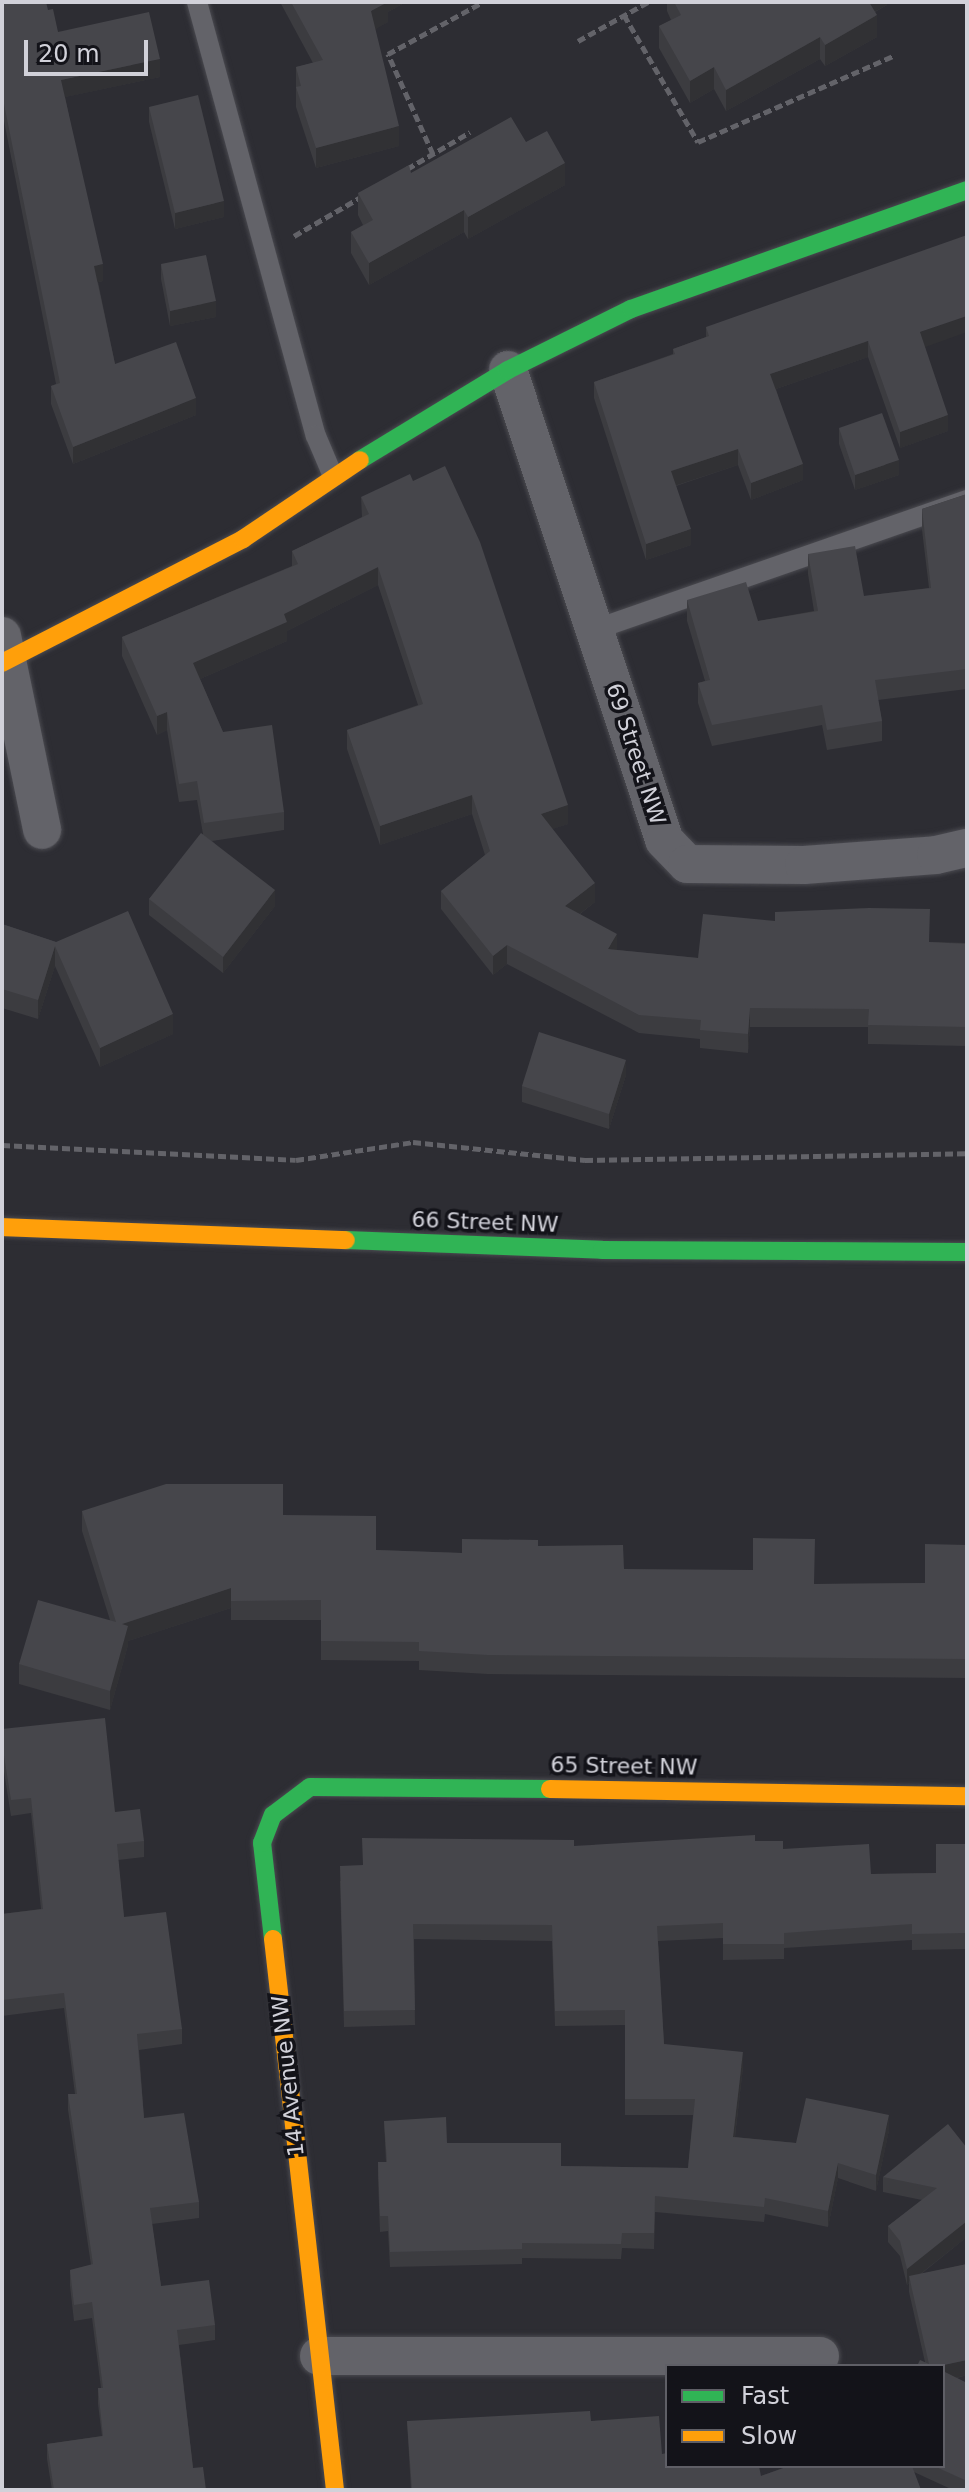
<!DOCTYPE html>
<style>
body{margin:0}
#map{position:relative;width:969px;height:2492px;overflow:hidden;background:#2d2d33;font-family:"DejaVu Sans",sans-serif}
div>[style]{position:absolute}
.path>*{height:5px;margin-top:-2.5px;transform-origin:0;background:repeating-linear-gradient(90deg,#636369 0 8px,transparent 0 12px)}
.roads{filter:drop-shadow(0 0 2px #4a4a50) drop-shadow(0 0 2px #4a4a50)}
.lane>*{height:20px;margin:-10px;padding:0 10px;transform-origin:10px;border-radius:10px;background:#636369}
.street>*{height:38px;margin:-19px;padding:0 19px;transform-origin:19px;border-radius:19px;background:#636369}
.fast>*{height:18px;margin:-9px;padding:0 9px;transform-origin:9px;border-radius:9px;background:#30b455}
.slow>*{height:18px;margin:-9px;padding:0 9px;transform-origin:9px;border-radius:9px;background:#ff9f0a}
.wall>*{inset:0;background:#3c3c40}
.shaded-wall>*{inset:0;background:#313134}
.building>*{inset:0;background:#46464b}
span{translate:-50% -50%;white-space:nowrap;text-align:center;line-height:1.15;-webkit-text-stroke:7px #131319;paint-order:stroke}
.street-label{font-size:22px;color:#d1d1d9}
.frame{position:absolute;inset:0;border:4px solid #d1d1d9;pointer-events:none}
.legend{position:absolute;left:665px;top:2364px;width:280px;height:104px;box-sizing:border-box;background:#131319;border:2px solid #5f5f66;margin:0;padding:10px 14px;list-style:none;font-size:24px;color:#d1d1d9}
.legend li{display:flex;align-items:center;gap:16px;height:40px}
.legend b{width:40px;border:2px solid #5f5f66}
.scale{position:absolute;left:24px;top:40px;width:124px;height:36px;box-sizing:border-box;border:4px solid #d1d1d9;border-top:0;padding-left:10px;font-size:24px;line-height:28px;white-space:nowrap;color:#d1d1d9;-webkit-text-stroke:6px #131319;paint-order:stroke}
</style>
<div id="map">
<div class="path">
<i style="left:624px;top:15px;width:147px;rotate:59.8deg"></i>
<i style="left:698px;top:142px;width:215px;rotate:-23.8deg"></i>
<i style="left:578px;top:41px;width:80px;rotate:-29.1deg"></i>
<i style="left:433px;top:154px;width:110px;rotate:-114.2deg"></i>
<i style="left:388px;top:54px;width:108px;rotate:-28.7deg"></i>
<i style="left:407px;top:169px;width:73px;rotate:-30.4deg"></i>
<i style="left:294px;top:236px;width:78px;rotate:-30.2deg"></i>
<i style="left:2px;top:1145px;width:294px;rotate:2.9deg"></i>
<i style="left:296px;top:1160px;width:118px;rotate:-8.7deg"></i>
<i style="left:413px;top:1142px;width:173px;rotate:6deg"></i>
<i style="left:585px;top:1160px;width:382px;rotate:-1deg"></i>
</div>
<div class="roads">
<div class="lane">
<i style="left:197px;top:2px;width:450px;rotate:74.7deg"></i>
<i style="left:316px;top:436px;width:43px;rotate:67deg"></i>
<i style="left:594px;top:630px;width:395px;rotate:-19.2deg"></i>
</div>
<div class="street">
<i style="left:508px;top:370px;width:495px;rotate:71.6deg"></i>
<i style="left:664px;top:840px;width:33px;rotate:46deg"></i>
<i style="left:687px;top:864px;width:117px;rotate:0.5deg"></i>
<i style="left:804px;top:865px;width:132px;rotate:-4.3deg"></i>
<i style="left:936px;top:855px;width:32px;rotate:-13deg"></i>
<i style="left:2px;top:636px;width:198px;rotate:78.3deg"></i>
<i style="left:319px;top:2356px;width:501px"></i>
</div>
<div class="fast">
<i style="left:360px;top:460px;width:173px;rotate:-31.3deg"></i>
<i style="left:508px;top:370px;width:137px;rotate:-26.4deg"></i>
<i style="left:631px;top:309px;width:356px;rotate:-19.5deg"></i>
<i style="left:346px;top:1240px;width:256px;rotate:2.2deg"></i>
<i style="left:602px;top:1250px;width:365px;rotate:0.3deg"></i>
<i style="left:273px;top:1939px;width:97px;rotate:-96.5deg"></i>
<i style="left:262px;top:1843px;width:30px;rotate:-69deg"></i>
<i style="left:273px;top:1815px;width:46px;rotate:-37.1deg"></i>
<i style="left:310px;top:1787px;width:240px;rotate:0.5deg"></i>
</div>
<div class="slow">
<i style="left:2px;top:663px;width:271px;rotate:-27.2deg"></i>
<i style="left:243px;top:539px;width:141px;rotate:-34deg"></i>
<i style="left:2px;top:1227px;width:344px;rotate:2.2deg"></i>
<i style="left:550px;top:1789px;width:417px;rotate:1deg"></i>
<i style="left:273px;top:1939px;width:554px;rotate:83.58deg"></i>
</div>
</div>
<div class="wall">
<i style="clip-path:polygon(2px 2px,48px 10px,58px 32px,160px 77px,65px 97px,103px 281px,98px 282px,115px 364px,196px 415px,73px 464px,51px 404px,51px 386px,56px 384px,2px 111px)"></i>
<i style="clip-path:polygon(280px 2px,406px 2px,388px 12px,388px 22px,375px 29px,399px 146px,316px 168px,296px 107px,296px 67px,313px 63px)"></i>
<i style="clip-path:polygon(667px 2px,887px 2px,887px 5px,875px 12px,877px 37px,825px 66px,820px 59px,726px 111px,714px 89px,690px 103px,659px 48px,659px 26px,671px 20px,667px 11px)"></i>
<i style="clip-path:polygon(149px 107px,224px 217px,175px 229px,149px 122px)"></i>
<i style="clip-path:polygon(526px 142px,565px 185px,468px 239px,464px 232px,369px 285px,351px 253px,351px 232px,363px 225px,358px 215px,358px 193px,411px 173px)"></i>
<i style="clip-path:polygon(161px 264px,216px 317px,170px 326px,161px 279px)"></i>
<i style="clip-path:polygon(706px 327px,925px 347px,948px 431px,900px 448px,868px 357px,776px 389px,803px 480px,751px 500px,738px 465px,676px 486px,691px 545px,646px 560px,594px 398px,594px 382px,673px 354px,673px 349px,706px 337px)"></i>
<i style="clip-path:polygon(839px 428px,899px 475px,855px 490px,839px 444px)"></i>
<i style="clip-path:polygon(967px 494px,967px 689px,878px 700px,882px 721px,882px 741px,827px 750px,822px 725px,712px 746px,698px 703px,698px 683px,705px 681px,687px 621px,687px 600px,758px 621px,814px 611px,808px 574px,808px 554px,864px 596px,929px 588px,922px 530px,922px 509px)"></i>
<i style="clip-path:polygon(361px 497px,568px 824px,552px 829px,595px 902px,580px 914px,617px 950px,698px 958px,930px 942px,967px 943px,967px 1046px,868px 1044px,868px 1027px,750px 1027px,748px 1053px,700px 1048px,700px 1039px,639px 1033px,507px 964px,493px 975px,441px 909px,441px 891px,485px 855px,472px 814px,380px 845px,347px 749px,347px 730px,418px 705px,378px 585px,287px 631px,287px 641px,200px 679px,223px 732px,284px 812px,284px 830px,212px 841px,275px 906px,223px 973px,149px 915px,149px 899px,203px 834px,197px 800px,179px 802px,167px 730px,157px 735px,122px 656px,122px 637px,292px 566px,292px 551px,362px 517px)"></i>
<i style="clip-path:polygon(2px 924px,56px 942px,173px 1034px,100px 1067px,55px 966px,38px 1019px,2px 1008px)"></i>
<i style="clip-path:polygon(626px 1075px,609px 1129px,522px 1102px,522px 1086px)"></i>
<i style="clip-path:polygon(82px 1511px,283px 1515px,376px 1550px,462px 1553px,538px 1546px,624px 1569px,814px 1584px,925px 1583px,967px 1545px,967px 1678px,488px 1674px,419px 1670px,419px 1661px,321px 1660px,321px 1620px,231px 1620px,231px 1608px,128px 1641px,128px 1645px,110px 1710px,19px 1684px,19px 1664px,110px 1620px,82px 1531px)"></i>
<i style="clip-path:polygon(2px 1729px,115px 1812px,144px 1841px,144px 1857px,118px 1860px,124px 1917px,182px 2029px,182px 2044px,139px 2050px,144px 2118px,199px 2202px,199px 2218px,152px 2224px,161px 2286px,215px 2325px,215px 2340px,179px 2345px,193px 2468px,206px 2490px,52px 2490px,47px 2459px,47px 2444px,102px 2436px,98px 2404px,98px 2388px,101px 2388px,92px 2318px,74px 2321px,70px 2286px,70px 2270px,91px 2265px,68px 2110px,68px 2094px,75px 2094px,64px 2008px,2px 2016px,2px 1914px,41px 1909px,31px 1813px,11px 1816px,2px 1759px)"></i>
<i style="clip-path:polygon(755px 1841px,871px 1874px,936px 1873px,967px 1844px,967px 1949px,912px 1950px,912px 1940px,784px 1948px,784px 1959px,723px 1960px,723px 1938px,658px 1941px,664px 2044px,743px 2067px,735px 2137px,796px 2143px,889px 2130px,876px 2191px,838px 2178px,828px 2227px,765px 2214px,764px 2222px,655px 2212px,654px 2249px,622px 2248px,621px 2259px,522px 2258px,522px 2264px,390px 2267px,388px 2231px,380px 2232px,378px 2178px,378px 2162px,386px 2162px,384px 2121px,447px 2143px,561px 2166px,688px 2168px,693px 2115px,625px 2115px,625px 2025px,555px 2026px,552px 1941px,414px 1939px,415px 2025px,344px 2027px,340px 1881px,574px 1846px)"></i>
<i style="clip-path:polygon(967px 2148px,967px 2237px,921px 2274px,967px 2264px,967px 2375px,957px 2378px,967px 2383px,967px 2490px,953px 2490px,914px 2472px,921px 2490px,411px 2490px,407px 2421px,591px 2421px,662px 2454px,667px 2466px,761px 2476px,789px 2466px,943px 2466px,917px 2366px,925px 2362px,909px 2292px,909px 2283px,907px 2285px,900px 2256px,888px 2242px,888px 2226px,922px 2200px,883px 2192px,883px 2177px)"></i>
</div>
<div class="shaded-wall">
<i style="clip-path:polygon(384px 2px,406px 2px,388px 12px,388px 22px,371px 32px,371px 11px)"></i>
<i style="clip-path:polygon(865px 2px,887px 2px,887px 5px,865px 17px)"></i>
<i style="clip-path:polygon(877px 15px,877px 37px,825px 66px,825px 45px)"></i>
<i style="clip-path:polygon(820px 37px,820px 59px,726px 111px,726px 90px)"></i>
<i style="clip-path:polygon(160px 59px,160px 77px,61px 98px,61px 80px)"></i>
<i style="clip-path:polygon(714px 67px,714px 89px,690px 103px,690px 81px)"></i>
<i style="clip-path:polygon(399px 126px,399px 146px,316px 168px,316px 148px)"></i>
<i style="clip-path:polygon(565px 163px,565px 185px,468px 239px,468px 217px)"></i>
<i style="clip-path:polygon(224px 201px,224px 217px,175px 229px,175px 213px)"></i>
<i style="clip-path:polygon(464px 210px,464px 232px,369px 285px,369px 263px)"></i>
<i style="clip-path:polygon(103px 264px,103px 281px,94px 283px,94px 266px)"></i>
<i style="clip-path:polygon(216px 301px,216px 317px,170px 326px,170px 311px)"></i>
<i style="clip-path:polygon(967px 316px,967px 332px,920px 349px,920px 332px)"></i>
<i style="clip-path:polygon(868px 341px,868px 357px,770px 391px,770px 374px)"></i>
<i style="clip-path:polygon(196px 398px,196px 415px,73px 464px,73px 447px)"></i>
<i style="clip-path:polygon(948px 415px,948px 431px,900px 448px,900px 432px)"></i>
<i style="clip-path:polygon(738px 449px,738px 465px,671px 487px,671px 471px)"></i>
<i style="clip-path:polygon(899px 460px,899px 475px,855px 490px,855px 475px)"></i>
<i style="clip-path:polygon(803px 464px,803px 480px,751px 500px,751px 483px)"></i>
<i style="clip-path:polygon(691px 529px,691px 545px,646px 560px,646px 544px)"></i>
<i style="clip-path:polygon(378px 567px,378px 585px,287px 631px,287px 641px,193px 682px,193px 663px,284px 614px)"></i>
<i style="clip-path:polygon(167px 712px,167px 730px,157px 735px,157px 716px)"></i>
<i style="clip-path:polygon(472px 795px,472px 814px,380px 845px,380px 826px)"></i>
<i style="clip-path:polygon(568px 805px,568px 824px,541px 833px,541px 814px)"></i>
<i style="clip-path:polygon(595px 883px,595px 902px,565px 925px,565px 906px)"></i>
<i style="clip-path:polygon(275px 890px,275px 906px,223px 973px,223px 957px)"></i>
<i style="clip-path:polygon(617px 934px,617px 952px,608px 949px)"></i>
<i style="clip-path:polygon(507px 945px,507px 964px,493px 975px,493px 956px)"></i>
<i style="clip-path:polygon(55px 946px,55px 966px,38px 1019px,38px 1000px)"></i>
<i style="clip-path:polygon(750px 1008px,750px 1027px,748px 1053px,748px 1034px)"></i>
<i style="clip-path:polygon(173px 1014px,173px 1034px,100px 1067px,100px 1048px)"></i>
<i style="clip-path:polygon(626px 1060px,626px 1075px,609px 1129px,609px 1114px)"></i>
<i style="clip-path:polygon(231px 1588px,231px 1608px,128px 1641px,128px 1645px,110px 1710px,110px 1691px,122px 1624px)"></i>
<i style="clip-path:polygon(743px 2052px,743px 2067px,733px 2152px,733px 2137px)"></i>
<i style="clip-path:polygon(889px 2115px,889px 2130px,876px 2191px,876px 2175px)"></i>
<i style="clip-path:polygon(838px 2163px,838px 2178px,828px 2227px,828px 2211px)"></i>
<i style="clip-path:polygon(967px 2221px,967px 2237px,910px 2282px,909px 2276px,909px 2283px,907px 2285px,907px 2269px)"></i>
<i style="clip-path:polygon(967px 2360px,967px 2375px,943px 2381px,943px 2366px,939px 2366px)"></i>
</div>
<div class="building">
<i style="clip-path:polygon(2px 2px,46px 2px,48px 10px,53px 9px,58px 32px,149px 12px,160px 59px,61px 80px,103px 264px,94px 266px,115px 364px,176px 342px,196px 398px,73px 447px,51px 386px,60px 383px,2px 94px)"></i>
<i style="clip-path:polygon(291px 2px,388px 2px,371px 11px,399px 126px,316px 148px,296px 87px,301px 86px,296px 67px,323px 60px)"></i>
<i style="clip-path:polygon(674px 2px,869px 2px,877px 15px,825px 45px,820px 37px,726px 90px,714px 67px,690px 81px,659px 26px,681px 15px)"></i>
<i style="clip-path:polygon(198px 95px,224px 201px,175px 213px,149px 107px)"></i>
<i style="clip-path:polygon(511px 117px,526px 142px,547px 131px,565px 163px,468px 217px,464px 210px,369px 263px,351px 232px,373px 220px,358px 193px,409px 165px,411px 173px)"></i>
<i style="clip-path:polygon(967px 235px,967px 316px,920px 332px,948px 415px,900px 432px,868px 341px,770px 374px,803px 464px,751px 483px,738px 449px,671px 471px,691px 529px,646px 544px,594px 382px,675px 354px,673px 349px,709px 336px,706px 327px)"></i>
<i style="clip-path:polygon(206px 255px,216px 301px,170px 311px,161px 264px)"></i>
<i style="clip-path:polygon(882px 413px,899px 460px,855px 475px,839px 428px)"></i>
<i style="clip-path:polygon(445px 466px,480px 542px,568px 805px,541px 814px,595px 883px,565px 906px,617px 934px,608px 949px,698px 958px,703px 914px,775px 921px,775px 912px,869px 908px,930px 909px,929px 942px,967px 944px,967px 1027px,868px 1025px,869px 1009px,750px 1008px,748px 1034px,700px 1030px,701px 1020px,639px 1015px,507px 945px,493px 956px,441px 891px,490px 851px,472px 795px,380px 826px,347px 730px,423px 704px,378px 567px,284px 614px,287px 622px,193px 663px,223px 732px,272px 725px,284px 812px,204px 823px,197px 781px,179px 784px,167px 712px,157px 716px,122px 637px,298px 564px,292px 551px,369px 514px,361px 497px,410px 474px,413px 481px)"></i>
<i style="clip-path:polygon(967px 494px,967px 669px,875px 680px,882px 721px,827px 730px,822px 705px,712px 725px,698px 683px,710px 680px,687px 600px,746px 582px,758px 621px,818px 611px,808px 554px,855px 546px,864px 596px,931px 588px,922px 509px)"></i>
<i style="clip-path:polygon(201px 833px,275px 890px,223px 957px,149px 899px)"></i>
<i style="clip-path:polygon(128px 911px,173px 1014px,100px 1048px,55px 946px,38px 1000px,2px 989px,2px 924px,56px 942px)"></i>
<i style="clip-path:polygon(539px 1032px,626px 1060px,609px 1114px,522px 1086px)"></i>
<i style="clip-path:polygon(166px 1484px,283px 1484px,283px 1515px,376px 1516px,376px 1550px,462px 1553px,462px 1539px,538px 1540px,538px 1546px,623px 1545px,624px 1569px,753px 1570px,753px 1538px,815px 1539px,814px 1584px,925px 1583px,925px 1544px,967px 1545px,967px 1659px,488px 1655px,419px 1651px,419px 1642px,321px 1641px,321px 1600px,231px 1601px,231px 1588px,122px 1624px,128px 1626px,110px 1691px,19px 1664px,38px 1600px,116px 1622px,82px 1511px)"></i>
<i style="clip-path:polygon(105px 1718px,115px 1812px,140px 1809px,144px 1841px,117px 1844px,124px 1917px,166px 1912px,182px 2029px,137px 2034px,144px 2118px,184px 2113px,199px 2202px,150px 2208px,161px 2286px,209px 2280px,215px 2325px,177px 2330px,193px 2468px,203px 2467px,206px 2490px,109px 2490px,109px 2489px,54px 2490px,47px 2444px,103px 2436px,98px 2388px,103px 2388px,92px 2302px,74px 2305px,70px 2270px,93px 2264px,68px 2094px,77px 2094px,64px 1993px,2px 2000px,2px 1914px,43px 1909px,31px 1798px,11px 1800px,2px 1743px,2px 1729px)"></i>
<i style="clip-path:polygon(755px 1835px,755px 1841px,783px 1841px,783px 1849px,869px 1844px,871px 1874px,936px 1873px,936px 1844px,967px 1844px,967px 1933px,912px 1934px,912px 1924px,784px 1933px,784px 1944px,723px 1944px,723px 1923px,657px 1926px,664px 2044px,743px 2052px,733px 2137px,796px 2143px,806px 2098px,889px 2115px,876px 2175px,838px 2163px,828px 2211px,765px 2198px,764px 2207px,655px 2196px,654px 2233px,622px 2233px,621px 2244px,522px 2243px,522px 2249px,390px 2252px,388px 2216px,380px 2216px,378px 2162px,387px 2162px,384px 2121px,446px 2117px,447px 2143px,561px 2143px,561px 2166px,688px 2168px,695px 2099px,625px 2099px,625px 2010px,555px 2011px,552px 1925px,413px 1924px,415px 2010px,344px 2011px,340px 1866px,363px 1865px,362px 1838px,574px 1840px,574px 1846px)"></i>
<i style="clip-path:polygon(948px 2124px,967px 2148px,967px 2221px,907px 2269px,900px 2241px,888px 2226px,937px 2188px,883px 2177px)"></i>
<i style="clip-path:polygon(967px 2264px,967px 2360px,939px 2366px,917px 2366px,920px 2360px,929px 2364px,909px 2276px)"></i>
<i style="clip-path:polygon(943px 2371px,967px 2383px,967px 2481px,934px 2466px,943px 2466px)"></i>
<i style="clip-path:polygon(590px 2411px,591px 2421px,659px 2416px,662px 2454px,667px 2453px,667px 2466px,759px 2466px,761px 2476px,789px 2466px,912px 2466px,921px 2490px,412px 2490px,407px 2421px)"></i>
</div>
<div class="street-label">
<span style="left:636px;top:754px;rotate:72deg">69 Street NW</span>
<span style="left:485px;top:1222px;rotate:2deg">66 Street NW</span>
<span style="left:624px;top:1766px;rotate:1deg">65 Street NW</span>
<span style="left:288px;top:2076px;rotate:-96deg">14 Avenue NW</span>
</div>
<div class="frame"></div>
<ul class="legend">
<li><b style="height:10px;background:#30b455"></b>Fast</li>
<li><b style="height:10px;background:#ff9f0a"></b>Slow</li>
</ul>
<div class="scale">20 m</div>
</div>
